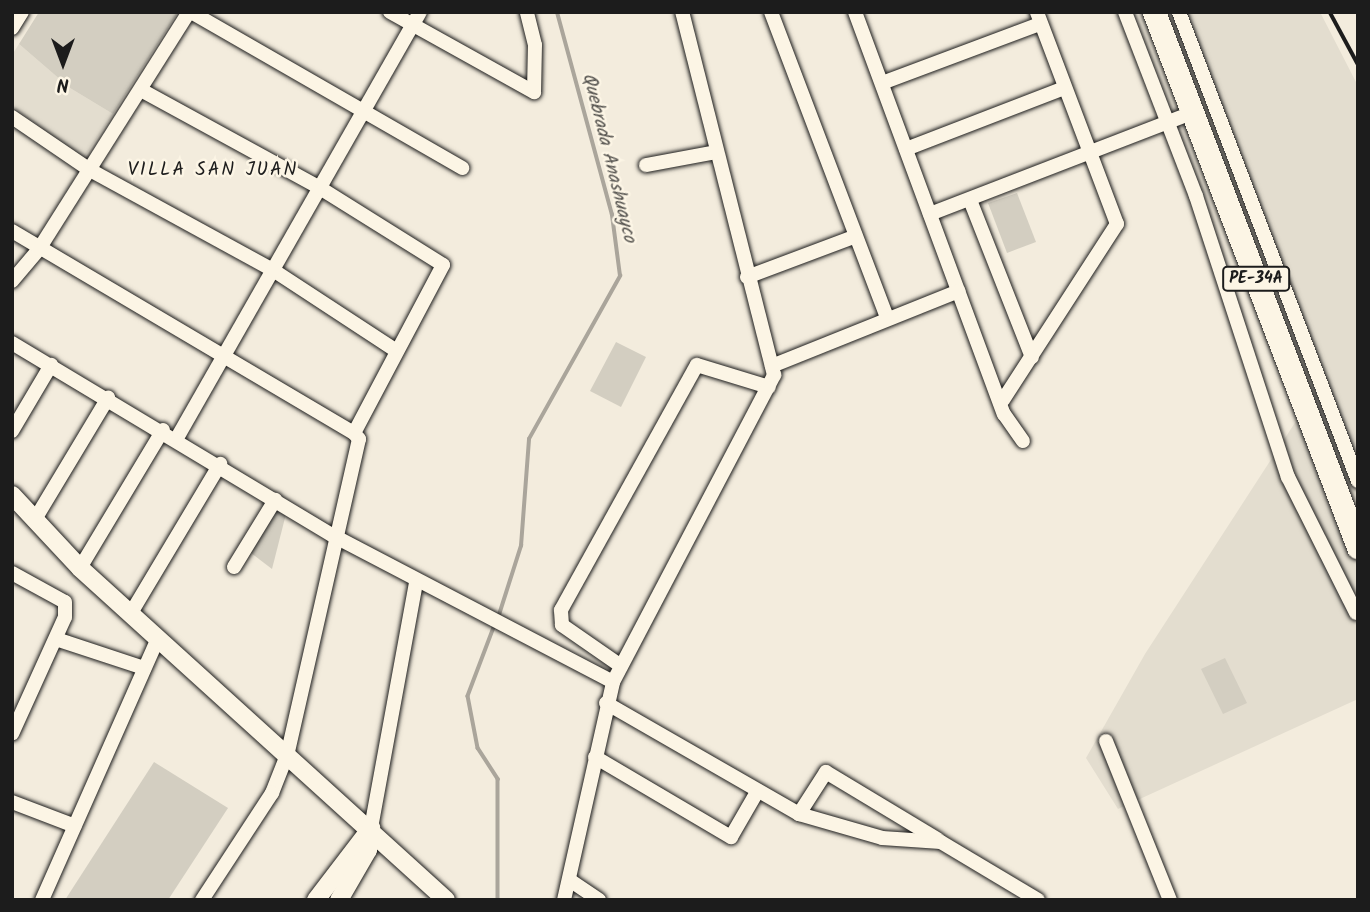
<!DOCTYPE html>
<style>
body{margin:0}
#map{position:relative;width:1370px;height:912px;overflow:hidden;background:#f3ecdd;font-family:Kalam,sans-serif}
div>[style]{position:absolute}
.built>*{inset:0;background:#e3ddcf}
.green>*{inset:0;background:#d3cec1}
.stream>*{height:3.5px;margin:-1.75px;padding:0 1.75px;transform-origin:1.75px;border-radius:1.75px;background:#aaa59b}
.roads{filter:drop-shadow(0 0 2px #1c1c1c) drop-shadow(0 0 2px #1c1c1c)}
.minor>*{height:14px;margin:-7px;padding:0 7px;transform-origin:7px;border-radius:7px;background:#fcf5e5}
.tertiary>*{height:18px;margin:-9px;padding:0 9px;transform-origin:9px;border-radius:9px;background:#fcf5e5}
.trunk>*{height:23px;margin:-11.5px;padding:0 11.5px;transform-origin:11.5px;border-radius:11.5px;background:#fcf5e5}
.rail>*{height:3.5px;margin:-1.75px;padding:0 1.75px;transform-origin:1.75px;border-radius:1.75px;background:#1c1c1c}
span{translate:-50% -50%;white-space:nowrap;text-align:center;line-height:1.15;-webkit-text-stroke:5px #fcf5e5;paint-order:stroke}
.shield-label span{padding:2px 5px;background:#fcf5e5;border:2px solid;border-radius:5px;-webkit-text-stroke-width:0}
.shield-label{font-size:16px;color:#1c1c1c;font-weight:700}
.water-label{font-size:19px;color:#55534f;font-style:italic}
.neighbourhood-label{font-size:19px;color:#1c1c1c;letter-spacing:2px}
.frame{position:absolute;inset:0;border:14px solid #1c1c1c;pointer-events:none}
.north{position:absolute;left:28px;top:28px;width:70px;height:70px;-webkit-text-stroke:5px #fcf5e5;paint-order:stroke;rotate:180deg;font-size:19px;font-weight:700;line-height:28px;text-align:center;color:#1c1c1c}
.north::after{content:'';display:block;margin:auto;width:24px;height:32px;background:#1c1c1c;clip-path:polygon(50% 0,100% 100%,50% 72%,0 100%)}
</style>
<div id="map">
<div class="built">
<i style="clip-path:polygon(1171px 12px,1320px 12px,1358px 86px,1358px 699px,1118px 809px,1086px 758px,1145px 654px,1320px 384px)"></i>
<i style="clip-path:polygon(19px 44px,70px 88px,113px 114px,83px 159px,12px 106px,12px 55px)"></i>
</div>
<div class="green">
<i style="clip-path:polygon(39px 12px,178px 12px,113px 114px,70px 88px,19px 44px)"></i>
<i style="clip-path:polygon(1017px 193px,1036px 242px,1007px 253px,988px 203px)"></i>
<i style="clip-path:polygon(616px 342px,646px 357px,621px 407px,590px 391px)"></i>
<i style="clip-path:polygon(278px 509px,286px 514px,272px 569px,251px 553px)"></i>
<i style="clip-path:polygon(1225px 658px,1247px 703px,1223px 714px,1201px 669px)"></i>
<i style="clip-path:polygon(154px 762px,228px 808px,168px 900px,65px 900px)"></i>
</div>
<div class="stream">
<i style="left:498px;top:618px;width:76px;rotate:-72.3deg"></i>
<i style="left:521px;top:546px;width:107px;rotate:-85.7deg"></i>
<i style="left:529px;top:439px;width:187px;rotate:-60.8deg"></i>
<i style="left:620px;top:276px;width:62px;rotate:-97.5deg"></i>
<i style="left:612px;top:215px;width:210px;rotate:-105.2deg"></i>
<i style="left:495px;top:625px;width:76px;rotate:110.8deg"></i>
<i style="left:468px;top:696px;width:53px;rotate:79.1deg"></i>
<i style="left:478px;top:748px;width:37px;rotate:57deg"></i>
<i style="left:498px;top:779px;width:121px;rotate:90deg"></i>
</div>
<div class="roads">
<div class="minor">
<i style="left:191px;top:12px;width:313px;rotate:29.9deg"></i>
<i style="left:390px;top:12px;width:165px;rotate:29.1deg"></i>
<i style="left:534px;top:92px;width:47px;rotate:-88.8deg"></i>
<i style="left:535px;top:45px;width:34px;rotate:-104deg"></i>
<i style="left:771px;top:12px;width:327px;rotate:69.2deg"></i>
<i style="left:855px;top:12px;width:429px;rotate:69.7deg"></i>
<i style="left:1004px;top:414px;width:33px;rotate:55deg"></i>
<i style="left:1125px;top:12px;width:197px;rotate:68.9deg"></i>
<i style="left:1196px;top:196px;width:296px;rotate:71.9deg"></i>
<i style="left:1288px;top:477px;width:152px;rotate:63.4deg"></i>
<i style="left:1179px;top:12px;width:502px;rotate:69.11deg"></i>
<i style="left:12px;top:28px;width:19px;rotate:-58deg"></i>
<i style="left:882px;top:83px;width:169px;rotate:-20.5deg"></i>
<i style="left:141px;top:90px;width:204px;rotate:28.7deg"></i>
<i style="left:320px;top:188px;width:145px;rotate:32deg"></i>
<i style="left:443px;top:265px;width:190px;rotate:117.9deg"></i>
<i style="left:354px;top:433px;width:8px;rotate:50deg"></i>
<i style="left:359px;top:439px;width:324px;rotate:102.8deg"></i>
<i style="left:287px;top:755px;width:41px;rotate:111.5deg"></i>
<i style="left:272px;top:793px;width:128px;rotate:123.2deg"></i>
<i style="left:12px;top:117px;width:94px;rotate:34.2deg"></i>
<i style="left:90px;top:170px;width:209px;rotate:28.7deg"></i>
<i style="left:273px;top:270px;width:148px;rotate:33.2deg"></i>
<i style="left:906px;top:149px;width:169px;rotate:-21.1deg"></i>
<i style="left:646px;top:165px;width:72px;rotate:-10.4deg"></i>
<i style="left:970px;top:200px;width:169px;rotate:68.5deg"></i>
<i style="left:930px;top:214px;width:281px;rotate:-21.1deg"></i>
<i style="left:12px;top:231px;width:397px;rotate:30.6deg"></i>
<i style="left:747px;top:277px;width:116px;rotate:-20.6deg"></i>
<i style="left:12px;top:281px;width:42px;rotate:-49.8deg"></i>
<i style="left:39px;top:249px;width:280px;rotate:-57.7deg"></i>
<i style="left:12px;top:343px;width:373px;rotate:31deg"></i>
<i style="left:332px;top:535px;width:317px;rotate:27.6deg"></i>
<i style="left:772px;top:366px;width:201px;rotate:-21.9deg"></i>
<i style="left:1003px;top:400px;width:210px;rotate:-57.1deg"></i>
<i style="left:1117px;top:224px;width:227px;rotate:-110.7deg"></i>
<i style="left:12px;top:431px;width:77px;rotate:-59.4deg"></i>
<i style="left:177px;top:438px;width:490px;rotate:-60.3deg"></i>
<i style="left:34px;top:521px;width:144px;rotate:-59deg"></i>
<i style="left:234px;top:567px;width:79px;rotate:-58.5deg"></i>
<i style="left:80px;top:568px;width:161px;rotate:-59deg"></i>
<i style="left:12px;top:573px;width:60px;rotate:28.7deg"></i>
<i style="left:65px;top:602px;width:15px;rotate:90deg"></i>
<i style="left:65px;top:617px;width:128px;rotate:114.4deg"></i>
<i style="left:131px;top:613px;width:174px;rotate:-59.1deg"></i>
<i style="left:56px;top:639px;width:93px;rotate:18.2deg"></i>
<i style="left:621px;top:666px;width:72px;rotate:-145.2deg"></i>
<i style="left:562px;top:625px;width:15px;rotate:-94deg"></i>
<i style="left:561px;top:610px;width:280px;rotate:-61deg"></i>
<i style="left:697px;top:365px;width:75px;rotate:17deg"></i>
<i style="left:606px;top:703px;width:223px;rotate:29.9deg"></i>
<i style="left:799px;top:814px;width:86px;rotate:16.1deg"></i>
<i style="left:882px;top:838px;width:59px;rotate:3.9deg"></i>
<i style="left:941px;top:842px;width:113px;rotate:30.9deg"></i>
<i style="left:1106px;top:741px;width:171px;rotate:68.1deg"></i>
<i style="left:595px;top:757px;width:158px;rotate:30.5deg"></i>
<i style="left:731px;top:837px;width:52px;rotate:-60deg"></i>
<i style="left:12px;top:802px;width:67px;rotate:20.9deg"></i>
<i style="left:799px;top:814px;width:50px;rotate:-57.3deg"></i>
<i style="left:826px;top:772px;width:130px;rotate:31.1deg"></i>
<i style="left:371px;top:828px;width:250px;rotate:-79.6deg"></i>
<i style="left:571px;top:881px;width:34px;rotate:34deg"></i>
<i style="left:42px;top:900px;width:287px;rotate:-66.1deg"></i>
<i style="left:564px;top:900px;width:223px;rotate:-77.3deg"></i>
<i style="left:613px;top:682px;width:347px;rotate:-62.3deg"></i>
<i style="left:774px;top:375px;width:374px;rotate:-104.2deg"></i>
</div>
<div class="tertiary">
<i style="left:12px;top:495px;width:100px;rotate:47deg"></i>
<i style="left:80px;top:568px;width:494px;rotate:42.2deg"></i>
<i style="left:316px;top:900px;width:91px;rotate:-52.6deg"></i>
<i style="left:339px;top:900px;width:58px;rotate:-59.9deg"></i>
<i style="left:368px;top:850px;width:22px;rotate:-82deg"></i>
</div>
<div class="trunk">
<i style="left:1154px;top:12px;width:573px;rotate:69.13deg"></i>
</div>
</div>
<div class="rail">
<i style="left:1330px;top:12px;width:59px;rotate:61.7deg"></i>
</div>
<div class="shield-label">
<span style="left:1256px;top:279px">PE-34A</span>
</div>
<div class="water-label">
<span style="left:608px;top:158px;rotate:76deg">Quebrada Anashuayco</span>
</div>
<div class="neighbourhood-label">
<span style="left:213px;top:171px">VILLA SAN JUAN</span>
</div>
<div class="frame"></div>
<div class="north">N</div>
</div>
